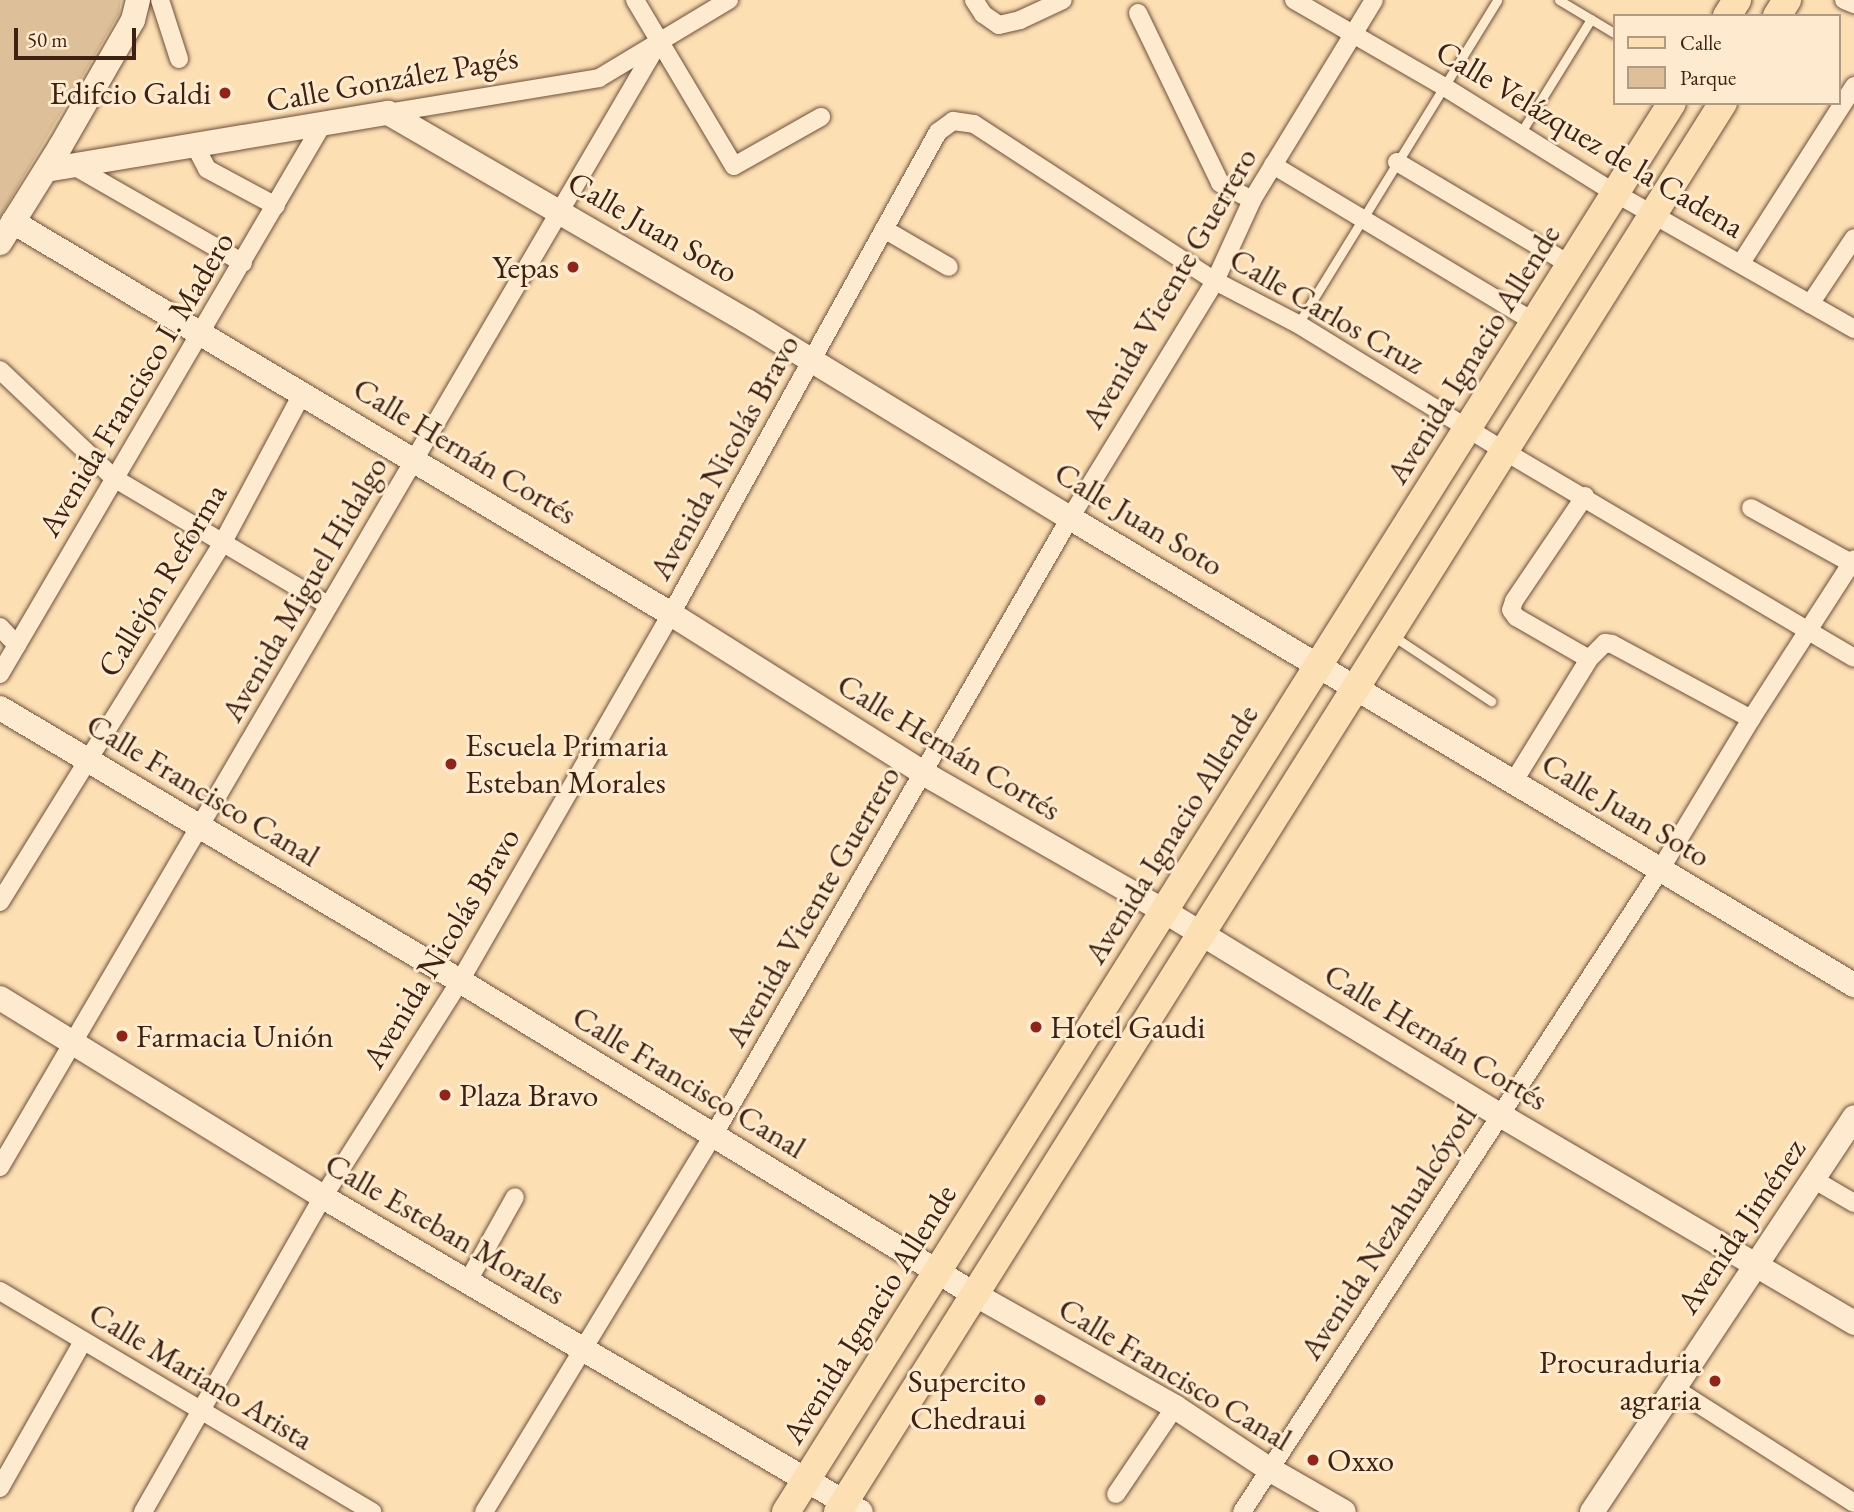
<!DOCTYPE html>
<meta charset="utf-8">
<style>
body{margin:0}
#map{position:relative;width:1854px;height:1512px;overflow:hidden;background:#fddfb4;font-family:"EB Garamond",serif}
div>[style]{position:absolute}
.green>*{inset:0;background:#ddbf99}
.roads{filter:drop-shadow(0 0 2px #6e503b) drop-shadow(0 0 2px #6e503b)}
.lane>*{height:9px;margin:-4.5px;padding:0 4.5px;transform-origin:4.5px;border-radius:4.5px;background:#feeace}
.street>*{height:18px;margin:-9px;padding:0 9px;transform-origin:9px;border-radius:9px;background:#feeace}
.secondary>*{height:24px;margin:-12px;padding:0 12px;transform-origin:12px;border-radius:12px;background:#feeace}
.primary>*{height:28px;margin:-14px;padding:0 14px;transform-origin:14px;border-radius:14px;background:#fddfb4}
.dots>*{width:19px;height:19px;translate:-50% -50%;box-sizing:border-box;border:4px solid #feeace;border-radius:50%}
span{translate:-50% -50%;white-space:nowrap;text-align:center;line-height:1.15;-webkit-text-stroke:6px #feeace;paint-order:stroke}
.street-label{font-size:32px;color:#3e2113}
.poi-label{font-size:32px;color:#3e2113}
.right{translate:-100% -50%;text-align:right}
.left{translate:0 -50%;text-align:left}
.legend{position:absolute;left:1613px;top:14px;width:228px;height:91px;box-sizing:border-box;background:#feeace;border:2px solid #b19a83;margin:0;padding:9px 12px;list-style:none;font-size:21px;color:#3e2113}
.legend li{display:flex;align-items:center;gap:14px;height:35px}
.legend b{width:35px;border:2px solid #b19a83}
.scale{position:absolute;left:14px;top:28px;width:122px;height:32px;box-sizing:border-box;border:4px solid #3e2113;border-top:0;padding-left:9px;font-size:21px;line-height:24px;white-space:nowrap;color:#3e2113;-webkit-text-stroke:5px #feeace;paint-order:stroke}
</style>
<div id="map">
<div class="green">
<i style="clip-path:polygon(0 0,121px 0,119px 14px,0 217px)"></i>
</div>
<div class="roads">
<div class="lane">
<i style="left:1559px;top:0;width:64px;rotate:31deg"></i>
<i style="left:1520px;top:134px;width:135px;rotate:-58.3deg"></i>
<i style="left:1298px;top:324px;width:380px;rotate:-58.4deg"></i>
<i style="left:1393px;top:636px;width:118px;rotate:33.6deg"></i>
</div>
<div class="street">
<i style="left:160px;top:0;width:62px;rotate:72.1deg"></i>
<i style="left:635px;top:0;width:193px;rotate:59.2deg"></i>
<i style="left:734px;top:166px;width:100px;rotate:-29.4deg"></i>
<i style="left:974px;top:0;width:17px;rotate:57deg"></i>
<i style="left:983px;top:14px;width:19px;rotate:35deg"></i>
<i style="left:999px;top:25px;width:22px;rotate:-13deg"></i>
<i style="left:1020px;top:20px;width:47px;rotate:-24.9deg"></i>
<i style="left:1294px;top:0;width:172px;rotate:30deg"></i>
<i style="left:1443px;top:86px;width:203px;rotate:31.9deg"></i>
<i style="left:1615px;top:193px;width:275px;rotate:29.6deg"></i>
<i style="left:1844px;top:0;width:11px;rotate:22deg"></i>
<i style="left:1138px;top:13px;width:189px;rotate:64.2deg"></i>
<i style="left:1220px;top:183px;width:36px;rotate:28deg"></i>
<i style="left:388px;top:113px;width:214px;rotate:-9.4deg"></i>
<i style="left:599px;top:78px;width:152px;rotate:-31deg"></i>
<i style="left:195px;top:146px;width:26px;rotate:62deg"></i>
<i style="left:207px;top:169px;width:78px;rotate:28.2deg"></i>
<i style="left:1397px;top:162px;width:200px;rotate:30.7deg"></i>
<i style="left:72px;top:165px;width:197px;rotate:29.8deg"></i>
<i style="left:1273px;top:165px;width:303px;rotate:31deg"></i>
<i style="left:884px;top:229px;width:75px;rotate:30.3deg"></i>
<i style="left:1741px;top:263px;width:210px;rotate:-57.4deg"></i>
<i style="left:1810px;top:304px;width:79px;rotate:-56.3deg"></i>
<i style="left:0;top:370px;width:157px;rotate:43.5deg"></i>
<i style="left:114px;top:478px;width:249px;rotate:30.7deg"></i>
<i style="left:1585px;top:496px;width:127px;rotate:124.1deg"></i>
<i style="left:1514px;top:601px;width:9px;rotate:108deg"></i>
<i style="left:1511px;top:610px;width:9px;rotate:54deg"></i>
<i style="left:1516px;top:617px;width:84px;rotate:29.9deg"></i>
<i style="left:1751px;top:508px;width:114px;rotate:28.8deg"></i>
<i style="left:0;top:627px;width:25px;rotate:47deg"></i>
<i style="left:0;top:674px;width:636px;rotate:-59.61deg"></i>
<i style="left:1514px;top:781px;width:143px;rotate:-58.4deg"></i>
<i style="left:1589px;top:659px;width:23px;rotate:-45deg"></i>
<i style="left:1605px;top:643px;width:7px;rotate:8deg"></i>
<i style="left:1612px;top:644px;width:158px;rotate:28.3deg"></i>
<i style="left:0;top:902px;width:423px;rotate:-58.2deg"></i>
<i style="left:223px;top:542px;width:170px;rotate:-61.9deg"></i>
<i style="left:0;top:1167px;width:1304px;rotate:-59.64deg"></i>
<i style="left:1813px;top:1179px;width:48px;rotate:30.3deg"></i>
<i style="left:468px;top:1281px;width:96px;rotate:-60.8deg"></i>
<i style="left:0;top:1291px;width:433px;rotate:30.7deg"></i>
<i style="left:1672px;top:1387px;width:216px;rotate:32.5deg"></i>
<i style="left:0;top:1488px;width:169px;rotate:-60.5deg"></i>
<i style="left:1116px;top:1494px;width:105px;rotate:-55.9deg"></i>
<i style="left:143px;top:1512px;width:363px;rotate:-60.3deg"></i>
<i style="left:323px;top:1197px;width:256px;rotate:-57.6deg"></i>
<i style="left:460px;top:981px;width:423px;rotate:-60.1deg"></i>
<i style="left:671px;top:614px;width:551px;rotate:-61.02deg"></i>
<i style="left:938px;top:132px;width:19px;rotate:-36deg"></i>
<i style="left:953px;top:121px;width:21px;rotate:8deg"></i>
<i style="left:974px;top:124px;width:288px;rotate:33.1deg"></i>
<i style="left:1215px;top:281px;width:93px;rotate:27.4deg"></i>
<i style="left:1298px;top:324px;width:244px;rotate:31.6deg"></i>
<i style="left:1506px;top:452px;width:404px;rotate:30.6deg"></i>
<i style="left:484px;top:1512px;width:440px;rotate:-58.7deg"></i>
<i style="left:713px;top:1136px;width:714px;rotate:-59.99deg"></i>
<i style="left:1070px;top:518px;width:278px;rotate:-58.5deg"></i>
<i style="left:1215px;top:281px;width:89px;rotate:-65.4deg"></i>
<i style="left:1252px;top:200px;width:234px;rotate:-58.6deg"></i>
<i style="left:1242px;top:1512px;width:766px;rotate:-56.93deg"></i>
<i style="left:1660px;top:870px;width:176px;rotate:-58.9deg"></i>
<i style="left:1751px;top:719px;width:190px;rotate:-57.2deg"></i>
</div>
<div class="secondary">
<i style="left:46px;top:170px;width:347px;rotate:-9.5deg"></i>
<i style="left:388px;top:113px;width:415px;rotate:30.1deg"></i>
<i style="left:747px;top:321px;width:378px;rotate:31.4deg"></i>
<i style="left:1070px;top:518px;width:913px;rotate:30.78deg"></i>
<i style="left:13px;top:222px;width:766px;rotate:30.78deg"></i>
<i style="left:671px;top:614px;width:298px;rotate:32.2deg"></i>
<i style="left:923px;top:773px;width:278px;rotate:29.8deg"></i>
<i style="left:1164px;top:911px;width:393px;rotate:31.3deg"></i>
<i style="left:1500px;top:1115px;width:411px;rotate:30.4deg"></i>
<i style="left:0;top:243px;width:113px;rotate:-58deg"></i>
<i style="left:60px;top:147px;width:146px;rotate:-60.1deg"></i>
<i style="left:133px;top:20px;width:21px;rotate:-76deg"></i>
<i style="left:0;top:708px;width:535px;rotate:30.69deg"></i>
<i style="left:460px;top:981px;width:602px;rotate:31.34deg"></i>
<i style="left:974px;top:1294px;width:231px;rotate:29.3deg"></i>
<i style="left:1175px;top:1407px;width:113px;rotate:33.4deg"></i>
<i style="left:1269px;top:1469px;width:86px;rotate:29.8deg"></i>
<i style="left:0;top:998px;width:379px;rotate:31.6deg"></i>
<i style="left:323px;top:1197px;width:623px;rotate:30.35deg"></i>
<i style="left:1592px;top:1512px;width:474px;rotate:-56.4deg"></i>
</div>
<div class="primary">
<i style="left:1727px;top:16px;width:19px;rotate:-58deg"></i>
<i style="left:1777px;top:16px;width:19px;rotate:-58deg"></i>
<i style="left:786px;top:1512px;width:1664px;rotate:-57.84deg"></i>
<i style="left:838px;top:1512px;width:1664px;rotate:-57.87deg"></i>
</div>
</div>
<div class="dots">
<i style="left:225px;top:93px;background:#8f2418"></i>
<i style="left:573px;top:267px;background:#8f2418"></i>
<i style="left:451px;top:764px;background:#8f2418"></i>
<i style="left:1036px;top:1027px;background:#8f2418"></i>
<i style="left:122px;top:1036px;background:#8f2418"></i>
<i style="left:445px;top:1095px;background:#8f2418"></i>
<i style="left:1715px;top:1381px;background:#8f2418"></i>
<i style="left:1040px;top:1400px;background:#8f2418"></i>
<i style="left:1313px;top:1460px;background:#8f2418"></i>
</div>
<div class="street-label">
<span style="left:392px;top:79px;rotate:-10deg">Calle González Pagés</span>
<span style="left:1590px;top:139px;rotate:31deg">Calle Velázquez de la Cadena</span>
<span style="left:653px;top:227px;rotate:30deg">Calle Juan Soto</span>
<span style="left:1169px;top:288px;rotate:-60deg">Avenida Vicente Guerrero</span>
<span style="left:1327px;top:311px;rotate:30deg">Calle Carlos Cruz</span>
<span style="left:1473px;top:354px;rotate:-58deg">Avenida Ignacio Allende</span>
<span style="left:136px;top:384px;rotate:-59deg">Avenida Francisco I. Madero</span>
<span style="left:465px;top:451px;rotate:31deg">Calle Hernán Cortés</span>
<span style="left:724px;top:457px;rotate:-61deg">Avenida Nicolás Bravo</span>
<span style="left:1139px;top:519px;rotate:31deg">Calle Juan Soto</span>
<span style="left:162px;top:580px;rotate:-59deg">Callejón Reforma</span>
<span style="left:304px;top:589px;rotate:-60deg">Avenida Miguel Hidalgo</span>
<span style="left:949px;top:747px;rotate:31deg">Calle Hernán Cortés</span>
<span style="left:203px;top:790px;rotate:31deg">Calle Francisco Canal</span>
<span style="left:1626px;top:810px;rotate:31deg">Calle Juan Soto</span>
<span style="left:1171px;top:834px;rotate:-58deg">Avenida Ignacio Allende</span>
<span style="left:812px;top:906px;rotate:-60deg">Avenida Vicente Guerrero</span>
<span style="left:441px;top:948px;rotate:-59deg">Avenida Nicolás Bravo</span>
<span style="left:1436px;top:1037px;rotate:31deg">Calle Hernán Cortés</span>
<span style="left:689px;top:1082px;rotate:31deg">Calle Francisco Canal</span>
<span style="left:1741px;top:1226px;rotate:-56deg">Avenida Jiménez</span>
<span style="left:445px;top:1229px;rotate:30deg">Calle Esteban Morales</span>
<span style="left:1388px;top:1232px;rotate:-57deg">Avenida Nezahualcóyotl</span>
<span style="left:869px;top:1314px;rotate:-58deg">Avenida Ignacio Allende</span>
<span style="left:1175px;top:1374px;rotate:31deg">Calle Francisco Canal</span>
<span style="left:201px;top:1376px;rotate:31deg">Calle Mariano Arista</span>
</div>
<div class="poi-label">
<span class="right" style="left:211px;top:93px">Edifcio Galdi</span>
<span class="right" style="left:559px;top:267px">Yepas</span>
<span class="left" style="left:465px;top:764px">Escuela Primaria<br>Esteban Morales</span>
<span class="left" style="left:1050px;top:1027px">Hotel Gaudi</span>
<span class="left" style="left:136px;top:1036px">Farmacia Unión</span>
<span class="left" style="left:459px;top:1095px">Plaza Bravo</span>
<span class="right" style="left:1701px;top:1381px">Procuraduria<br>agraria</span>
<span class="right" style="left:1026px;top:1400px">Supercito<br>Chedraui</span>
<span class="left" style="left:1327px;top:1460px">Oxxo</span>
</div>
<ul class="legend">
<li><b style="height:9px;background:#fddfb4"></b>Calle</li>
<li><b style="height:19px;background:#ddbf99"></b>Parque</li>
</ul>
<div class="scale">50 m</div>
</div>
